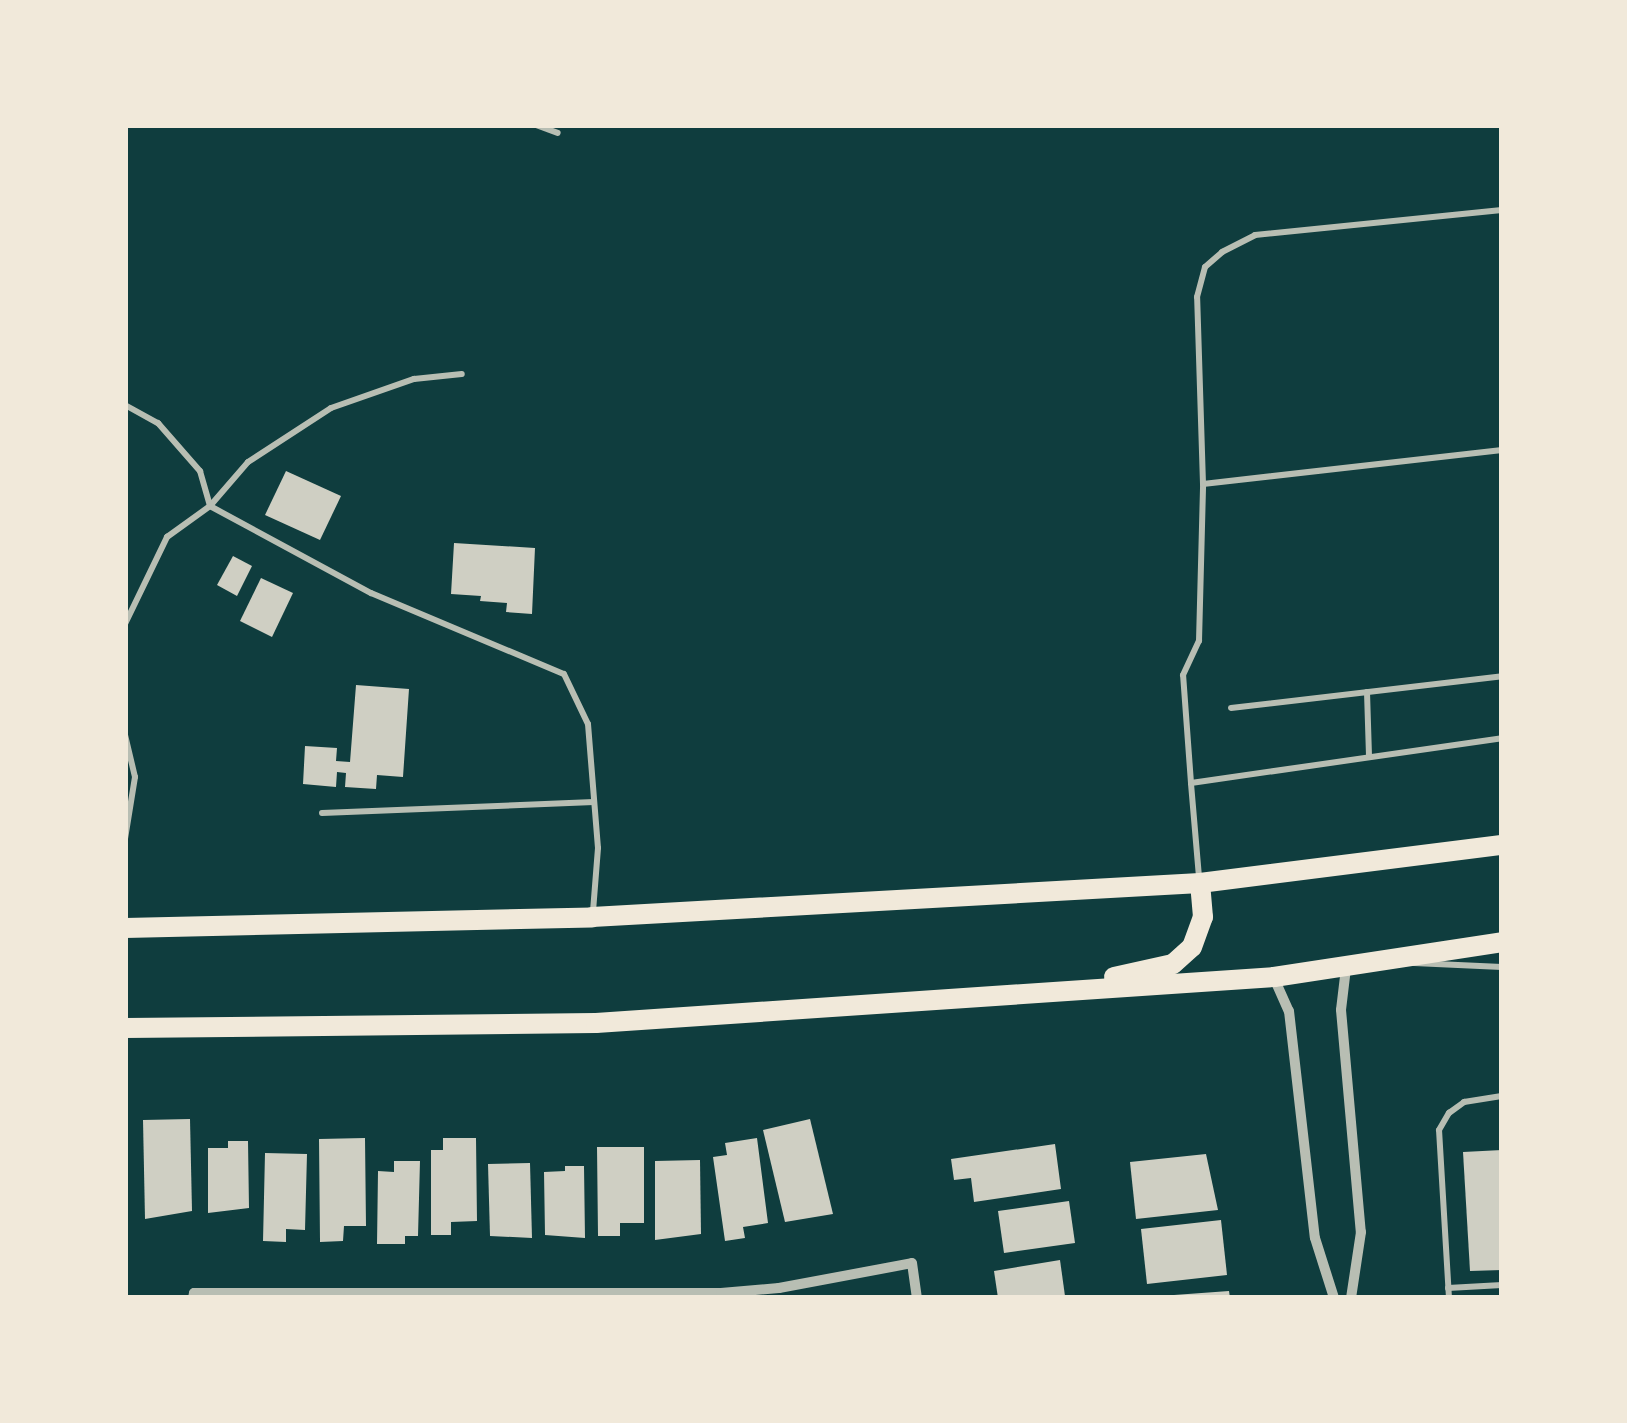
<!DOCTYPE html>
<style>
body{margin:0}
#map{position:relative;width:1627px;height:1423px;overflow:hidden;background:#0f3d3e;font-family:Spectral,serif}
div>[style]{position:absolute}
.building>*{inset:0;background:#cfcfc3}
.service>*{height:6px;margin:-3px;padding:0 3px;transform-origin:3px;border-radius:3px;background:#b8beb3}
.minor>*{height:10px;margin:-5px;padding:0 5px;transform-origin:5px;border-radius:5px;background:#b8beb3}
.secondary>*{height:20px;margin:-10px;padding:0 10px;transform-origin:10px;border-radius:10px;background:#f1e9da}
span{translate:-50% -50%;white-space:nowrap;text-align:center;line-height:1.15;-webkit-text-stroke:9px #f1e9da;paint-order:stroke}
.frame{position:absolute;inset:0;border:128px solid #f1e9da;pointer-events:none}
</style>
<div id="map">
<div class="building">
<i style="clip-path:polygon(286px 471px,341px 496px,320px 540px,265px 515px)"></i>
<i style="clip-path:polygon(454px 543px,535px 548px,532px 614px,506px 612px,507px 603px,480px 601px,481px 596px,451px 594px)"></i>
<i style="clip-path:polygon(233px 556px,252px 566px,237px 596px,217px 585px)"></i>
<i style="clip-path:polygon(261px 578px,293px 593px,272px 637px,240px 621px)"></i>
<i style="clip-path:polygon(356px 685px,409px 689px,403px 777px,377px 775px,376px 789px,345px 787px,346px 773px,337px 772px,336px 787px,303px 784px,305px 746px,337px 748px,336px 761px,350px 762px)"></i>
<i style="clip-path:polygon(190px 1119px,192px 1211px,145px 1219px,143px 1120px)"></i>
<i style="clip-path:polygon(810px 1119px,833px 1214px,785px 1222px,763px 1130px)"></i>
<i style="clip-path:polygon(365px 1138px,366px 1226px,344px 1226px,343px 1241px,320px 1242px,319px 1139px)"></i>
<i style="clip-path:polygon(443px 1138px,476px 1138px,477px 1221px,451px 1222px,451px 1235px,431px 1235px,431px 1150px,443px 1150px)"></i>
<i style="clip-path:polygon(757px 1138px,768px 1223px,743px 1227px,745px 1238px,725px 1241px,713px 1157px,727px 1155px,725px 1143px)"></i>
<i style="clip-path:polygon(228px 1141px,248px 1141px,249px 1208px,208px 1213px,208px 1148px,228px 1148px)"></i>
<i style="clip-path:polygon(1055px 1144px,1061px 1189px,974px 1202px,971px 1178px,954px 1180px,951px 1159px)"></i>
<i style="clip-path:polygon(597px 1147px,644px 1147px,644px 1223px,620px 1223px,620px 1236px,598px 1236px)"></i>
<i style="clip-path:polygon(1502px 1150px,1502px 1270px,1470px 1271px,1463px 1152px)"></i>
<i style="clip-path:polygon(265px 1153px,307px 1154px,305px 1230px,286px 1229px,286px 1242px,263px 1241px)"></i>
<i style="clip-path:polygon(1206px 1154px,1218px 1210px,1136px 1219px,1130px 1162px)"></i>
<i style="clip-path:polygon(700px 1160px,701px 1234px,655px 1240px,655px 1161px)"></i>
<i style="clip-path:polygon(394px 1161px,420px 1161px,418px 1236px,405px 1236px,405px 1244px,377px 1244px,378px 1171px,394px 1172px)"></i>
<i style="clip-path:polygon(530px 1163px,532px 1238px,490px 1236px,488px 1164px)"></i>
<i style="clip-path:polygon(565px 1166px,584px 1166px,585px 1238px,545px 1235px,544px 1172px,565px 1171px)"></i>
<i style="clip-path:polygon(1069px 1201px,1075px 1243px,1004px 1253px,998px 1211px)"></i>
<i style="clip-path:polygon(1221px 1220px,1227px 1275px,1147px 1284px,1141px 1229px)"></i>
<i style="clip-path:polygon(1060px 1260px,1065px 1296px,998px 1298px,994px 1271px)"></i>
<i style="clip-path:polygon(1229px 1291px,1230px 1298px,1174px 1298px,1174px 1295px)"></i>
</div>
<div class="service">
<i style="left:536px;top:125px;width:23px;rotate:20deg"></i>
<i style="left:125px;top:405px;width:38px;rotate:29deg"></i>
<i style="left:158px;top:423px;width:64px;rotate:48.8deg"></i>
<i style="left:200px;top:471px;width:36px;rotate:74deg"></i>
<i style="left:210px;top:506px;width:183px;rotate:28.4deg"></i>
<i style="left:371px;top:593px;width:209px;rotate:22.8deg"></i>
<i style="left:564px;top:674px;width:55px;rotate:64.4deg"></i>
<i style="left:588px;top:724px;width:124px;rotate:85.4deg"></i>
<i style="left:598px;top:848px;width:63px;rotate:94.5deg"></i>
<i style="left:1203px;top:484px;width:301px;rotate:-6.5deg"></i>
<i style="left:125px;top:624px;width:97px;rotate:-64.2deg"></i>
<i style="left:167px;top:537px;width:53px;rotate:-35.8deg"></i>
<i style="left:210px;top:506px;width:58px;rotate:-49.2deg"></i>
<i style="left:248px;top:462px;width:99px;rotate:-33deg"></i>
<i style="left:331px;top:408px;width:88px;rotate:-19.3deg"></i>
<i style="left:414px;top:379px;width:48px;rotate:-5.9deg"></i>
<i style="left:1367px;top:692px;width:63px;rotate:88.2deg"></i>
<i style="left:1231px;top:708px;width:273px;rotate:-6.7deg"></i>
<i style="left:125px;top:735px;width:43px;rotate:76.6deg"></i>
<i style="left:135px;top:777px;width:63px;rotate:99.2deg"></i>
<i style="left:1191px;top:783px;width:108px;rotate:-94.2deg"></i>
<i style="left:1183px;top:675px;width:38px;rotate:-65deg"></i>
<i style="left:1199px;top:641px;width:157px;rotate:-88.5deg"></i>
<i style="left:1203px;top:484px;width:187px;rotate:-91.8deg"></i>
<i style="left:1197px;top:297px;width:31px;rotate:-75deg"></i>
<i style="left:1205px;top:267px;width:23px;rotate:-41deg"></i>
<i style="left:1222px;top:252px;width:37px;rotate:-27deg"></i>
<i style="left:1255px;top:235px;width:248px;rotate:-5.8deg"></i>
<i style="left:322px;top:813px;width:272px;rotate:-2.3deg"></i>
<i style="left:1199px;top:877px;width:94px;rotate:-94.9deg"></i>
<i style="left:1191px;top:783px;width:314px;rotate:-8.2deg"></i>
<i style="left:1414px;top:963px;width:88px;rotate:2.6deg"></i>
<i style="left:1448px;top:1288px;width:54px;rotate:-3.2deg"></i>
<i style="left:1449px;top:1298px;width:168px;rotate:-93.4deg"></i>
<i style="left:1439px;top:1130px;width:20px;rotate:-60deg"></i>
<i style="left:1449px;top:1113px;width:19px;rotate:-36deg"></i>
<i style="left:1464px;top:1102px;width:38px;rotate:-9deg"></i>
</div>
<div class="minor">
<i style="left:1346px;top:968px;width:42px;rotate:96.8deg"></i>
<i style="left:1341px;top:1010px;width:223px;rotate:84.9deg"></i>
<i style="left:1361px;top:1232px;width:67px;rotate:98.6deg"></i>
<i style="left:1274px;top:978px;width:36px;rotate:66deg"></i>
<i style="left:1289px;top:1011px;width:228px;rotate:83.5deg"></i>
<i style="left:1315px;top:1238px;width:63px;rotate:72.4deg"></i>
<i style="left:193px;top:1298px;width:5px;rotate:-79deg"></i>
<i style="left:194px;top:1293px;width:527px"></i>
<i style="left:721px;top:1293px;width:58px;rotate:-4.9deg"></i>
<i style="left:779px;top:1288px;width:135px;rotate:-10.6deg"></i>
<i style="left:912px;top:1263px;width:35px;rotate:82deg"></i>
</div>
<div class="secondary">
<i style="left:125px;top:928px;width:467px;rotate:-1.3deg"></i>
<i style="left:592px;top:917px;width:609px;rotate:-3.2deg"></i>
<i style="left:1200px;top:883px;width:304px;rotate:-7.2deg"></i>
<i style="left:1114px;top:977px;width:60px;rotate:-12.4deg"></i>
<i style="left:1173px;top:964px;width:25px;rotate:-42deg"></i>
<i style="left:1192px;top:947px;width:32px;rotate:-70deg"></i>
<i style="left:1203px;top:917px;width:34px;rotate:-95deg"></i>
<i style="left:125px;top:1028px;width:471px;rotate:-0.6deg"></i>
<i style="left:596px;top:1023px;width:680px;rotate:-3.88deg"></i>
<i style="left:1274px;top:977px;width:231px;rotate:-8.7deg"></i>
</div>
<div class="frame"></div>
</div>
